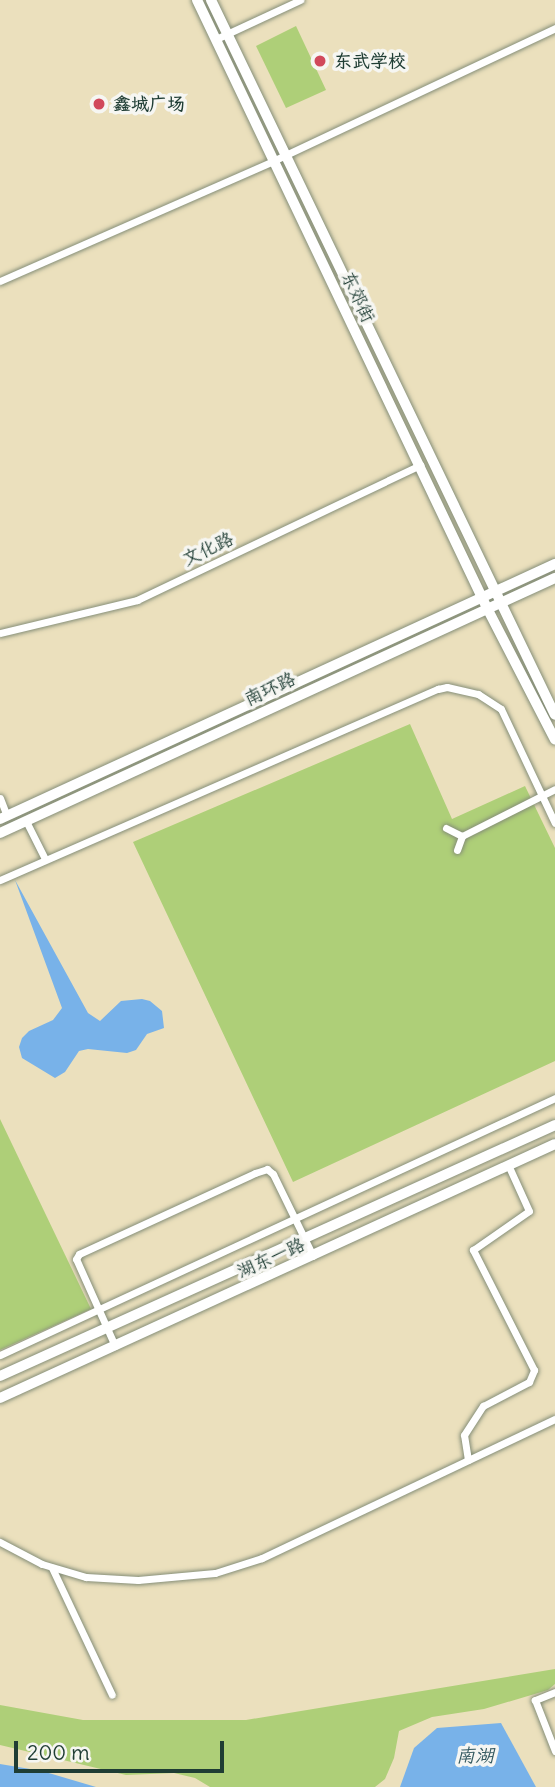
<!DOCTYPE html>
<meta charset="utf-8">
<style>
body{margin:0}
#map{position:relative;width:555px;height:1787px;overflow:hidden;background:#ebe0bd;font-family:Delius,"LXGW WenKai TC",sans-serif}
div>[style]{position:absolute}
.green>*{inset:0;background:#aecf78}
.water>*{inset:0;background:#78b2e9}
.roads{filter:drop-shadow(0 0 2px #858e78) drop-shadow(0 0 2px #858e78)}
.minor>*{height:7px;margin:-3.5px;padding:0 3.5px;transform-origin:3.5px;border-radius:3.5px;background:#fff}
.major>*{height:10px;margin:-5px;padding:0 5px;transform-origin:5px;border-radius:5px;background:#fff}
.highway>*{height:10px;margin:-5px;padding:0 5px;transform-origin:5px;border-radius:5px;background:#fff}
.dots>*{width:19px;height:19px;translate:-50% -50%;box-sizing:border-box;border:4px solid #f6f6f2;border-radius:50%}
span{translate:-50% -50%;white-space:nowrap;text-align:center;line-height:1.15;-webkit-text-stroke:7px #f6f6f2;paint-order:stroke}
.poi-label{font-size:18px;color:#1f3d34;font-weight:700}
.left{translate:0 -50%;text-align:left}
.street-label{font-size:18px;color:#1f3d34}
.water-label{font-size:19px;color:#355a61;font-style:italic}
.scale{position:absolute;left:14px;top:1741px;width:210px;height:32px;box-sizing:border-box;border:4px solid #1f3d34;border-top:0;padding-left:9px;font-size:21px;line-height:24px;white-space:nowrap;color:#1f3d34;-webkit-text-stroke:5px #f6f6f2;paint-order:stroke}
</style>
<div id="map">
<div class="green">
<i style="clip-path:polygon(296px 26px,326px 90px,286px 108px,256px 46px)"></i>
<i style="clip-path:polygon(410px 724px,452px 819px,525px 786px,555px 848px,555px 1061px,293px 1182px,133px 842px)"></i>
<i style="clip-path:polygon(0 1119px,91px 1309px,0 1350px)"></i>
<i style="clip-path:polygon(555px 1669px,555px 1684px,548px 1690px,484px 1709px,432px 1717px,399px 1731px,394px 1758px,385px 1779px,375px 1787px,210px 1787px,195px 1778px,174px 1773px,126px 1775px,0 1745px,0 1705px,83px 1720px,246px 1720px)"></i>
</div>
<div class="water">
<i style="clip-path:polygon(15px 880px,88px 1013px,100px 1021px,121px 1001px,142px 999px,150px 1001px,162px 1011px,164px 1028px,147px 1034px,136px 1050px,127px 1053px,88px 1049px,79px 1051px,65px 1072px,55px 1078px,22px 1058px,19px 1047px,22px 1038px,29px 1031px,53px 1020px,62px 1008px)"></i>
<i style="clip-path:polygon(501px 1723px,536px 1787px,400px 1787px,414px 1748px,437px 1728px)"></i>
<i style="clip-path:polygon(0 1764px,42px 1771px,96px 1787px,0 1787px)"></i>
</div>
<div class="roads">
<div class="minor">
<i style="left:216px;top:39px;width:93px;rotate:-24.9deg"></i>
<i style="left:0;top:281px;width:300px;rotate:-23.7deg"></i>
<i style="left:275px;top:160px;width:310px;rotate:-25.2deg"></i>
<i style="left:0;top:633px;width:141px;rotate:-13.5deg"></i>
<i style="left:137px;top:600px;width:314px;rotate:-25.5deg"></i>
<i style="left:0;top:798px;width:19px;rotate:69deg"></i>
<i style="left:26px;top:821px;width:42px;rotate:63.4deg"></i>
<i style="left:446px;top:828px;width:18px;rotate:27deg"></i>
<i style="left:462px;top:836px;width:104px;rotate:-26.8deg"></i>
<i style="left:457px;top:850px;width:15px;rotate:-70deg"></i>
<i style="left:0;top:880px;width:478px;rotate:-23.6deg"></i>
<i style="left:438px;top:689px;width:9px;rotate:-13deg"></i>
<i style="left:447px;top:687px;width:32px;rotate:13deg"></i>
<i style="left:478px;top:694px;width:27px;rotate:33deg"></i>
<i style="left:501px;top:709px;width:126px;rotate:64.7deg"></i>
<i style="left:115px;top:1346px;width:95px;rotate:-114.1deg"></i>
<i style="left:76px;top:1259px;width:6px;rotate:-59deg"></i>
<i style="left:79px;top:1254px;width:194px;rotate:-24.7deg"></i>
<i style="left:255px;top:1173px;width:13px;rotate:-18deg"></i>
<i style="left:267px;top:1169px;width:8px;rotate:40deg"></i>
<i style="left:273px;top:1174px;width:91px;rotate:64deg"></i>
<i style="left:0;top:1355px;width:612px;rotate:-24.85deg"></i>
<i style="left:468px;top:1460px;width:25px;rotate:-99deg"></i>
<i style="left:464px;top:1435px;width:35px;rotate:-57deg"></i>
<i style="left:483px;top:1406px;width:52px;rotate:-27.6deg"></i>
<i style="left:529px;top:1382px;width:13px;rotate:-67deg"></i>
<i style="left:534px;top:1370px;width:135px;rotate:-116.9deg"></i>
<i style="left:473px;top:1250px;width:68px;rotate:-34.9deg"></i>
<i style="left:529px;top:1211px;width:48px;rotate:-114.4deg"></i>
<i style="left:0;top:1542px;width:47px;rotate:27.6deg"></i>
<i style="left:42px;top:1564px;width:46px;rotate:16.5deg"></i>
<i style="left:86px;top:1577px;width:52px;rotate:3.3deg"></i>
<i style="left:138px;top:1580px;width:77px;rotate:-5.2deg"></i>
<i style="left:215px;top:1573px;width:49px;rotate:-17.7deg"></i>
<i style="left:262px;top:1558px;width:324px;rotate:-25.4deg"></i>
<i style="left:52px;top:1568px;width:140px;rotate:64.7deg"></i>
<i style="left:555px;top:1692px;width:22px;rotate:158deg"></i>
<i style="left:535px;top:1700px;width:55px;rotate:68.6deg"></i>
</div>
<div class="major">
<i style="left:197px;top:0;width:674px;rotate:64.5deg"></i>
<i style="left:487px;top:608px;width:148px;rotate:62.7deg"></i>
<i style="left:211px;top:0;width:793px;rotate:64.31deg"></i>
<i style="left:0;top:1376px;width:609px;rotate:-24.33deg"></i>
<i style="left:0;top:1398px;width:610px;rotate:-24.59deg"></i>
</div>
<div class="highway">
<i style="left:0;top:819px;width:611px;rotate:-24.68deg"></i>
<i style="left:0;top:833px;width:611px;rotate:-24.68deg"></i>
</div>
</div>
<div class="dots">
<i style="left:320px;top:61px;background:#d1495b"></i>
<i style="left:99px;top:104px;background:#d1495b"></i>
</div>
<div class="poi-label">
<span class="left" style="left:334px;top:61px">东武学校</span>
<span class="left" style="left:113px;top:104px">鑫城广场</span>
</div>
<div class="street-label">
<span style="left:358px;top:297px;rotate:65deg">东郊街</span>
<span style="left:208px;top:549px;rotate:-25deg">文化路</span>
<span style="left:270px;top:689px;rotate:-25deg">南环路</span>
<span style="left:271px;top:1258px;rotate:-24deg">湖东一路</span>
</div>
<div class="water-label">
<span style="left:475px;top:1756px">南湖</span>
</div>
<div class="scale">200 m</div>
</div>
